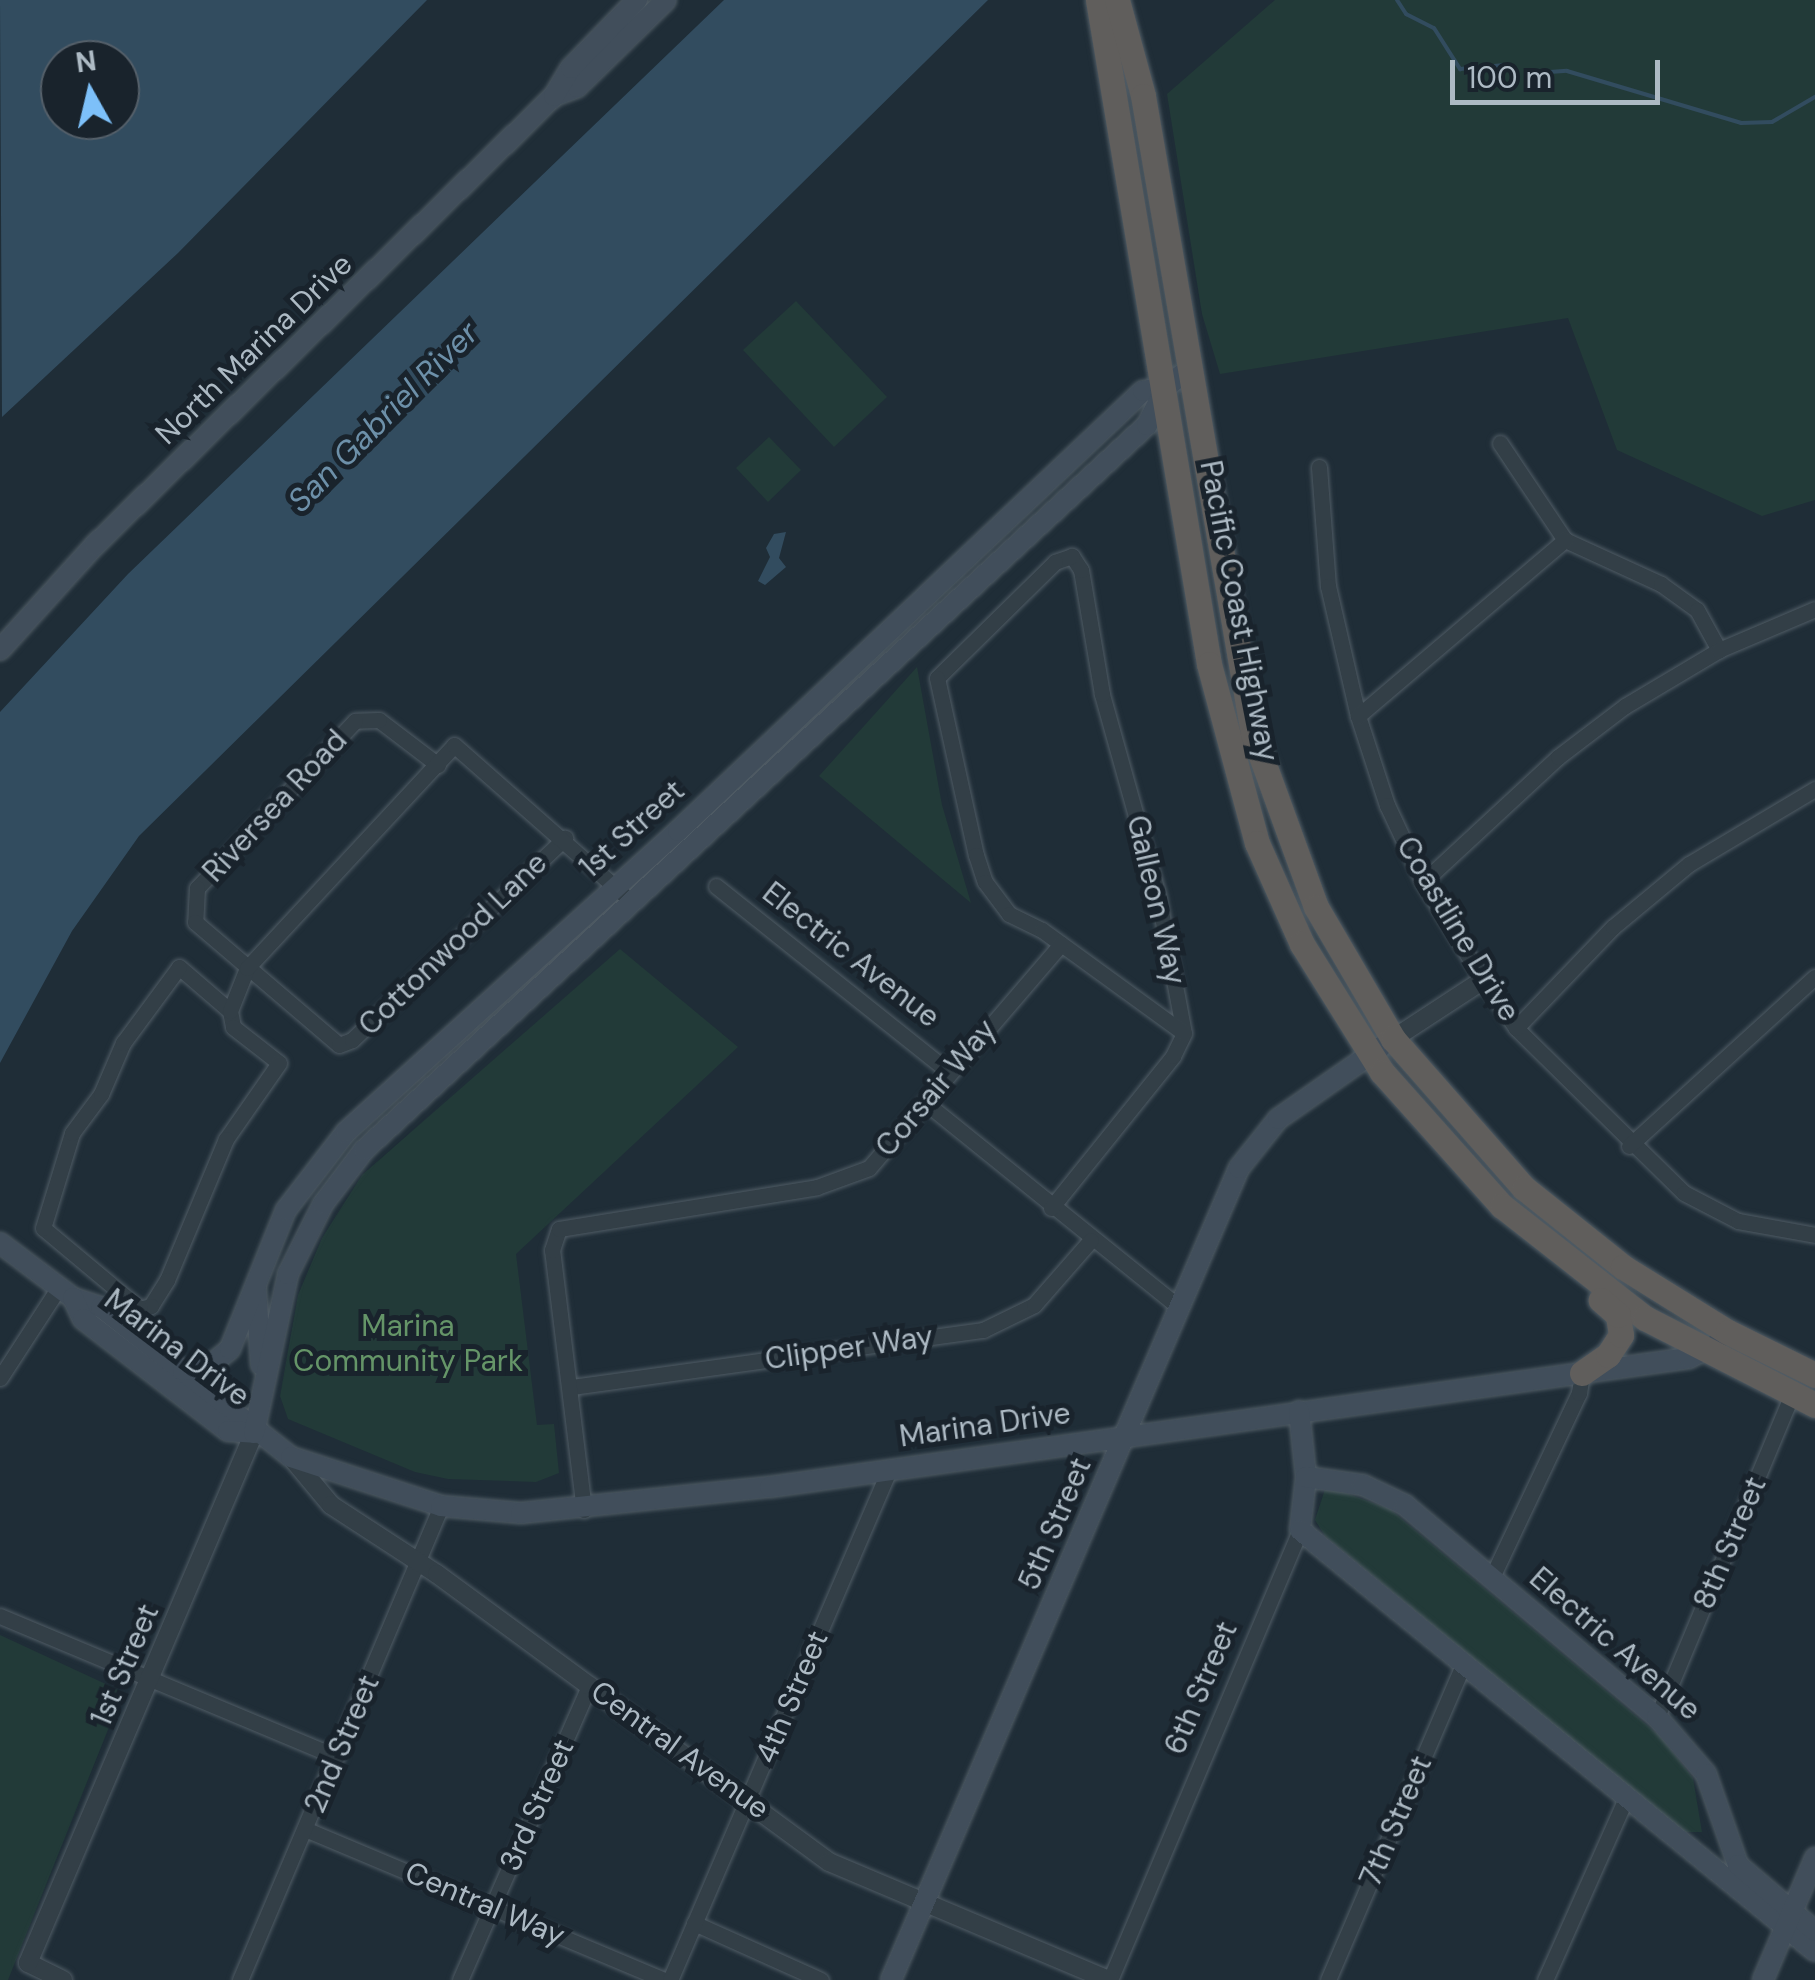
<!DOCTYPE html>
<style>
body{margin:0}
#map{position:relative;width:1815px;height:1980px;overflow:hidden;background:#1f2d37;font-family:"DM Sans",sans-serif}
div>[style]{position:absolute}
.green>*{inset:0;background:#223a38}
.water>*{inset:0;background:#324c5f}
.stream>*{height:4px;margin:-2px;padding:0 2px;transform-origin:2px;border-radius:2px;background:#324c5f}
.roads{filter:drop-shadow(0 0 2px #505c65) drop-shadow(0 0 2px #505c65)}
.minor>*{height:15px;margin:-7.5px;padding:0 7.5px;transform-origin:7.5px;border-radius:7.5px;background:#333f47}
.tertiary>*{height:18px;margin:-9px;padding:0 9px;transform-origin:9px;border-radius:9px;background:#333f47}
.secondary>*{height:20px;margin:-10px;padding:0 10px;transform-origin:10px;border-radius:10px;background:#414e5b}
.trunk>*{height:25px;margin:-12.5px;padding:0 12.5px;transform-origin:12.5px;border-radius:12.5px;background:#605e5c}
span{translate:-50% -50%;white-space:nowrap;text-align:center;line-height:1.15;-webkit-text-stroke:10px #19232c;paint-order:stroke}
.street-label{font-size:30px;color:#adbac4}
.park-label{font-size:30px;color:#659568}
.water-label{font-size:32px;color:#6d90a9;font-style:italic}
.north{position:absolute;left:40px;top:40px;width:100px;height:100px;box-sizing:border-box;background:#19232c;border:2px solid #545f69;border-radius:50%;rotate:352deg;font-size:28px;font-weight:700;line-height:40px;text-align:center;color:#adbac4}
.north::after{content:'';display:block;margin:auto;width:35px;height:45px;background:#7dc0f9;clip-path:polygon(50% 0,100% 100%,50% 72%,0 100%)}
.scale{position:absolute;left:1450px;top:60px;width:210px;height:45px;box-sizing:border-box;border:5px solid #adbac4;border-top:0;padding-left:12px;font-size:30px;line-height:35px;white-space:nowrap;color:#adbac4;-webkit-text-stroke:8px #19232c;paint-order:stroke}
</style>
<div id="map">
<div class="green">
<i style="clip-path:polygon(1275px 0,1815px 0,1815px 500px,1762px 516px,1617px 450px,1568px 318px,1220px 374px,1202px 314px,1167px 94px)"></i>
<i style="clip-path:polygon(796px 301px,887px 397px,834px 447px,743px 350px)"></i>
<i style="clip-path:polygon(769px 437px,801px 470px,768px 502px,736px 468px)"></i>
<i style="clip-path:polygon(917px 667px,942px 805px,971px 903px,819px 776px)"></i>
<i style="clip-path:polygon(620px 949px,738px 1047px,516px 1254px,537px 1425px,554px 1424px,559px 1473px,536px 1482px,448px 1479px,415px 1472px,288px 1419px,280px 1396px,298px 1295px,322px 1238px,362px 1175px)"></i>
<i style="clip-path:polygon(1326px 1486px,1390px 1509px,1660px 1736px,1693px 1778px,1702px 1832px,1683px 1832px,1325px 1536px,1315px 1520px)"></i>
<i style="clip-path:polygon(0 1635px,123px 1692px,8px 1980px,0 1980px)"></i>
</div>
<div class="water">
<i style="clip-path:polygon(evenodd,0 0,427px 0,178px 253px,2px 417px,0 0,120px 60px,120px 120px,60px 120px,60px 60px,120px 60px)"></i>
<i style="clip-path:polygon(724px 0,988px 0,139px 836px,72px 931px,0 1063px,0 712px,128px 574px)"></i>
<i style="clip-path:polygon(786px 532px,779px 558px,786px 567px,765px 585px,758px 581px,770px 557px,766px 548px,774px 534px)"></i>
</div>
<div class="stream">
<i style="left:1397px;top:0;width:17px;rotate:57deg"></i>
<i style="left:1406px;top:14px;width:31px;rotate:27deg"></i>
<i style="left:1434px;top:28px;width:49px;rotate:57.6deg"></i>
<i style="left:1460px;top:69px;width:45px;rotate:-5.1deg"></i>
<i style="left:1536px;top:73px;width:31px;rotate:-4deg"></i>
<i style="left:1567px;top:71px;width:182px;rotate:16.6deg"></i>
<i style="left:1741px;top:123px;width:31px;rotate:-2deg"></i>
<i style="left:1772px;top:122px;width:50px;rotate:-30.2deg"></i>
</div>
<div class="roads">
<div class="minor">
<i style="left:1500px;top:443px;width:117px;rotate:56.2deg"></i>
<i style="left:1565px;top:540px;width:106px;rotate:24.6deg"></i>
<i style="left:1661px;top:584px;width:44px;rotate:35.8deg"></i>
<i style="left:1697px;top:610px;width:46px;rotate:61.2deg"></i>
<i style="left:1319px;top:467px;width:119px;rotate:85.7deg"></i>
<i style="left:1328px;top:586px;width:133px;rotate:77deg"></i>
<i style="left:1358px;top:716px;width:94px;rotate:72deg"></i>
<i style="left:1387px;top:805px;width:85px;rotate:64.9deg"></i>
<i style="left:1423px;top:882px;width:115px;rotate:58.5deg"></i>
<i style="left:1483px;top:980px;width:58px;rotate:55.5deg"></i>
<i style="left:1516px;top:1028px;width:235px;rotate:44.5deg"></i>
<i style="left:1684px;top:1193px;width:61px;rotate:27.4deg"></i>
<i style="left:1738px;top:1221px;width:78px;rotate:10.3deg"></i>
<i style="left:1358px;top:716px;width:272px;rotate:-40.4deg"></i>
<i style="left:438px;top:765px;width:74px;rotate:-142.7deg"></i>
<i style="left:379px;top:720px;width:24px;rotate:178deg"></i>
<i style="left:355px;top:721px;width:230px;rotate:133.4deg"></i>
<i style="left:197px;top:888px;width:34px;rotate:93deg"></i>
<i style="left:195px;top:922px;width:189px;rotate:40.5deg"></i>
<i style="left:339px;top:1045px;width:14px;rotate:-21deg"></i>
<i style="left:352px;top:1040px;width:294px;rotate:-43.5deg"></i>
<i style="left:1423px;top:882px;width:184px;rotate:-42.8deg"></i>
<i style="left:1558px;top:757px;width:84px;rotate:-37.3deg"></i>
<i style="left:1625px;top:706px;width:109px;rotate:-30.8deg"></i>
<i style="left:1719px;top:650px;width:104px;rotate:-23.1deg"></i>
<i style="left:716px;top:886px;width:297px;rotate:38.6deg"></i>
<i style="left:179px;top:967px;width:67px;rotate:40.8deg"></i>
<i style="left:230px;top:1011px;width:16px;rotate:79deg"></i>
<i style="left:233px;top:1027px;width:58px;rotate:38deg"></i>
<i style="left:279px;top:1063px;width:93px;rotate:124.9deg"></i>
<i style="left:226px;top:1139px;width:153px;rotate:112.7deg"></i>
<i style="left:167px;top:1280px;width:31px;rotate:122deg"></i>
<i style="left:151px;top:1306px;width:11px;rotate:165deg"></i>
<i style="left:140px;top:1309px;width:126px;rotate:-140.1deg"></i>
<i style="left:43px;top:1228px;width:99px;rotate:-73deg"></i>
<i style="left:72px;top:1133px;width:49px;rotate:-53.4deg"></i>
<i style="left:101px;top:1094px;width:56px;rotate:-66.7deg"></i>
<i style="left:123px;top:1043px;width:94px;rotate:-53.6deg"></i>
<i style="left:230px;top:1011px;width:46px;rotate:-68.4deg"></i>
<i style="left:247px;top:968px;width:304px;rotate:-47.1deg"></i>
<i style="left:454px;top:745px;width:224px;rotate:41.4deg"></i>
<i style="left:1516px;top:1028px;width:140px;rotate:-46.2deg"></i>
<i style="left:1613px;top:927px;width:99px;rotate:-39.7deg"></i>
<i style="left:1689px;top:864px;width:147px;rotate:-30.8deg"></i>
<i style="left:926px;top:1103px;width:321px;rotate:38.9deg"></i>
<i style="left:1629px;top:1146px;width:251px;rotate:-42.3deg"></i>
<i style="left:1051px;top:1208px;width:195px;rotate:-51.2deg"></i>
<i style="left:1173px;top:1056px;width:25px;rotate:-64deg"></i>
<i style="left:1184px;top:1033px;width:140px;rotate:-100.7deg"></i>
<i style="left:1158px;top:895px;width:209px;rotate:-105.6deg"></i>
<i style="left:1102px;top:694px;width:126px;rotate:-99.6deg"></i>
<i style="left:1081px;top:570px;width:17px;rotate:-123deg"></i>
<i style="left:1072px;top:556px;width:18px;rotate:161deg"></i>
<i style="left:1055px;top:562px;width:165px;rotate:135.5deg"></i>
<i style="left:937px;top:678px;width:181px;rotate:77.6deg"></i>
<i style="left:976px;top:855px;width:28px;rotate:72deg"></i>
<i style="left:985px;top:882px;width:40px;rotate:53deg"></i>
<i style="left:1009px;top:914px;width:37px;rotate:26deg"></i>
<i style="left:1042px;top:930px;width:175px;rotate:36deg"></i>
<i style="left:0;top:1378px;width:108px;rotate:-57deg"></i>
<i style="left:572px;top:1387px;width:415px;rotate:-7.9deg"></i>
<i style="left:983px;top:1330px;width:57px;rotate:-26.1deg"></i>
<i style="left:1034px;top:1305px;width:86px;rotate:-48.8deg"></i>
<i style="left:584px;top:1510px;width:262px;rotate:-97deg"></i>
<i style="left:552px;top:1250px;width:22px;rotate:-72deg"></i>
<i style="left:559px;top:1229px;width:261px;rotate:-9.2deg"></i>
<i style="left:817px;top:1187px;width:55px;rotate:-20.1deg"></i>
<i style="left:869px;top:1168px;width:295px;rotate:-49.4deg"></i>
<i style="left:1492px;top:1577px;width:204px;rotate:-64.7deg"></i>
<i style="left:1579px;top:1393px;width:20px;rotate:-81deg"></i>
<i style="left:0;top:1616px;width:365px;rotate:22.7deg"></i>
<i style="left:1657px;top:1717px;width:355px;rotate:-67.3deg"></i>
<i style="left:305px;top:1829px;width:389px;rotate:22.8deg"></i>
<i style="left:694px;top:1923px;width:139px;rotate:24.2deg"></i>
<i style="left:240px;top:1980px;width:515px;rotate:-67.02deg"></i>
<i style="left:460px;top:1980px;width:323px;rotate:-66.3deg"></i>
<i style="left:670px;top:1980px;width:557px;rotate:-66.75deg"></i>
<i style="left:1110px;top:1980px;width:488px;rotate:-67.1deg"></i>
<i style="left:1328px;top:1980px;width:345px;rotate:-66.8deg"></i>
<i style="left:1545px;top:1980px;width:197px;rotate:-66deg"></i>
</div>
<div class="tertiary">
<i style="left:1393px;top:1039px;width:108px;rotate:-33.2deg"></i>
<i style="left:291px;top:1457px;width:62px;rotate:50.2deg"></i>
<i style="left:331px;top:1505px;width:126px;rotate:33.1deg"></i>
<i style="left:437px;top:1574px;width:486px;rotate:36.3deg"></i>
<i style="left:829px;top:1862px;width:303px;rotate:22.9deg"></i>
<i style="left:63px;top:1980px;width:39px;rotate:-154deg"></i>
<i style="left:28px;top:1963px;width:576px;rotate:-66.91deg"></i>
</div>
<div class="secondary">
<i style="left:554px;top:96px;width:25px;rotate:-21deg"></i>
<i style="left:577px;top:87px;width:124px;rotate:-44.3deg"></i>
<i style="left:0;top:650px;width:142px;rotate:-47.9deg"></i>
<i style="left:95px;top:545px;width:642px;rotate:-44.37deg"></i>
<i style="left:554px;top:96px;width:33px;rotate:-59deg"></i>
<i style="left:571px;top:68px;width:95px;rotate:-45.9deg"></i>
<i style="left:0;top:1243px;width:91px;rotate:37deg"></i>
<i style="left:73px;top:1298px;width:29px;rotate:18deg"></i>
<i style="left:101px;top:1307px;width:242px;rotate:38.3deg"></i>
<i style="left:291px;top:1457px;width:158px;rotate:18.1deg"></i>
<i style="left:441px;top:1506px;width:80px;rotate:5deg"></i>
<i style="left:521px;top:1513px;width:250px;rotate:-6deg"></i>
<i style="left:770px;top:1487px;width:928px;rotate:-7.99deg"></i>
<i style="left:1689px;top:1358px;width:30px;rotate:-27deg"></i>
<i style="left:256px;top:1289px;width:76px;rotate:86.2deg"></i>
<i style="left:73px;top:1298px;width:23px;rotate:65deg"></i>
<i style="left:83px;top:1319px;width:183px;rotate:37.7deg"></i>
<i style="left:228px;top:1431px;width:26px;rotate:4deg"></i>
<i style="left:183px;top:1370px;width:25px;rotate:-7deg"></i>
<i style="left:208px;top:1367px;width:28px;rotate:-39deg"></i>
<i style="left:230px;top:1349px;width:150px;rotate:-68.1deg"></i>
<i style="left:286px;top:1210px;width:98px;rotate:-52.4deg"></i>
<i style="left:346px;top:1132px;width:448px;rotate:-42.2deg"></i>
<i style="left:678px;top:831px;width:640px;rotate:-43.42deg"></i>
<i style="left:1143px;top:391px;width:23px;rotate:-10deg"></i>
<i style="left:1299px;top:1411px;width:66px;rotate:83.9deg"></i>
<i style="left:1306px;top:1477px;width:53px;rotate:96.5deg"></i>
<i style="left:1300px;top:1530px;width:665px;rotate:39.27deg"></i>
<i style="left:254px;top:1433px;width:163px;rotate:-77.9deg"></i>
<i style="left:288px;top:1274px;width:78px;rotate:-63.4deg"></i>
<i style="left:323px;top:1204px;width:68px;rotate:-52.8deg"></i>
<i style="left:364px;top:1150px;width:1067px;rotate:-42.8deg"></i>
<i style="left:1147px;top:425px;width:42px;rotate:-63.4deg"></i>
<i style="left:1166px;top:387px;width:29px;rotate:-38deg"></i>
<i style="left:1306px;top:1477px;width:58px;rotate:8deg"></i>
<i style="left:1363px;top:1485px;width:47px;rotate:25.5deg"></i>
<i style="left:1405px;top:1505px;width:329px;rotate:40.1deg"></i>
<i style="left:1657px;top:1717px;width:75px;rotate:49.3deg"></i>
<i style="left:1706px;top:1774px;width:96px;rotate:70.6deg"></i>
<i style="left:1738px;top:1865px;width:101px;rotate:40.6deg"></i>
<i style="left:891px;top:1980px;width:883px;rotate:-66.8deg"></i>
<i style="left:1239px;top:1168px;width:63px;rotate:-51.5deg"></i>
<i style="left:1278px;top:1119px;width:126px;rotate:-35deg"></i>
<i style="left:1763px;top:1980px;width:133px;rotate:-66.9deg"></i>
</div>
<div class="trunk">
<i style="left:1098px;top:0;width:673px;rotate:80.51deg"></i>
<i style="left:1209px;top:664px;width:185px;rotate:75deg"></i>
<i style="left:1257px;top:843px;width:111px;rotate:66deg"></i>
<i style="left:1302px;top:944px;width:151px;rotate:58deg"></i>
<i style="left:1382px;top:1072px;width:180px;rotate:48.2deg"></i>
<i style="left:1502px;top:1206px;width:182px;rotate:38.1deg"></i>
<i style="left:1645px;top:1318px;width:191px;rotate:27.1deg"></i>
<i style="left:1117px;top:0;width:99px;rotate:74.8deg"></i>
<i style="left:1143px;top:96px;width:647px;rotate:80.22deg"></i>
<i style="left:1253px;top:734px;width:184px;rotate:70deg"></i>
<i style="left:1316px;top:907px;width:153px;rotate:59.7deg"></i>
<i style="left:1393px;top:1039px;width:198px;rotate:48.7deg"></i>
<i style="left:1524px;top:1188px;width:127px;rotate:38.6deg"></i>
<i style="left:1623px;top:1267px;width:123px;rotate:31.8deg"></i>
<i style="left:1728px;top:1332px;width:97px;rotate:26.3deg"></i>
<i style="left:1582px;top:1373px;width:32px;rotate:-35deg"></i>
<i style="left:1608px;top:1355px;width:24px;rotate:-57deg"></i>
<i style="left:1621px;top:1335px;width:20px;rotate:-99deg"></i>
<i style="left:1618px;top:1315px;width:23px;rotate:-139deg"></i>
</div>
</div>
<div class="street-label">
<span style="left:254px;top:349px;rotate:-44deg">North Marina Drive</span>
<span style="left:1239px;top:611px;rotate:79deg">Pacific Coast Highway</span>
<span style="left:275px;top:806px;rotate:-47deg">Riversea Road</span>
<span style="left:632px;top:829px;rotate:-42deg">1st Street</span>
<span style="left:1156px;top:900px;rotate:77deg">Galleon Way</span>
<span style="left:1458px;top:929px;rotate:59deg">Coastline Drive</span>
<span style="left:453px;top:944px;rotate:-44deg">Cottonwood Lane</span>
<span style="left:851px;top:955px;rotate:38deg">Electric Avenue</span>
<span style="left:936px;top:1088px;rotate:-50deg">Corsair Way</span>
<span style="left:177px;top:1348px;rotate:37deg">Marina Drive</span>
<span style="left:849px;top:1348px;rotate:-8deg">Clipper Way</span>
<span style="left:985px;top:1425px;rotate:-8deg">Marina Drive</span>
<span style="left:1055px;top:1524px;rotate:-67deg">5th Street</span>
<span style="left:1730px;top:1543px;rotate:-67deg">8th Street</span>
<span style="left:1615px;top:1644px;rotate:41deg">Electric Avenue</span>
<span style="left:125px;top:1665px;rotate:-67deg">1st Street</span>
<span style="left:1201px;top:1688px;rotate:-67deg">6th Street</span>
<span style="left:792px;top:1697px;rotate:-67deg">4th Street</span>
<span style="left:342px;top:1744px;rotate:-67deg">2nd Street</span>
<span style="left:680px;top:1750px;rotate:36deg">Central Avenue</span>
<span style="left:537px;top:1805px;rotate:-66deg">3rd Street</span>
<span style="left:1396px;top:1821px;rotate:-67deg">7th Street</span>
<span style="left:485px;top:1904px;rotate:23deg">Central Way</span>
</div>
<div class="park-label">
<span style="left:408px;top:1343px">Marina<br>Community Park</span>
</div>
<div class="water-label">
<span style="left:383px;top:417px;rotate:-45deg">San Gabriel River</span>
</div>
<div class="north">N</div>
<div class="scale">100 m</div>
</div>
